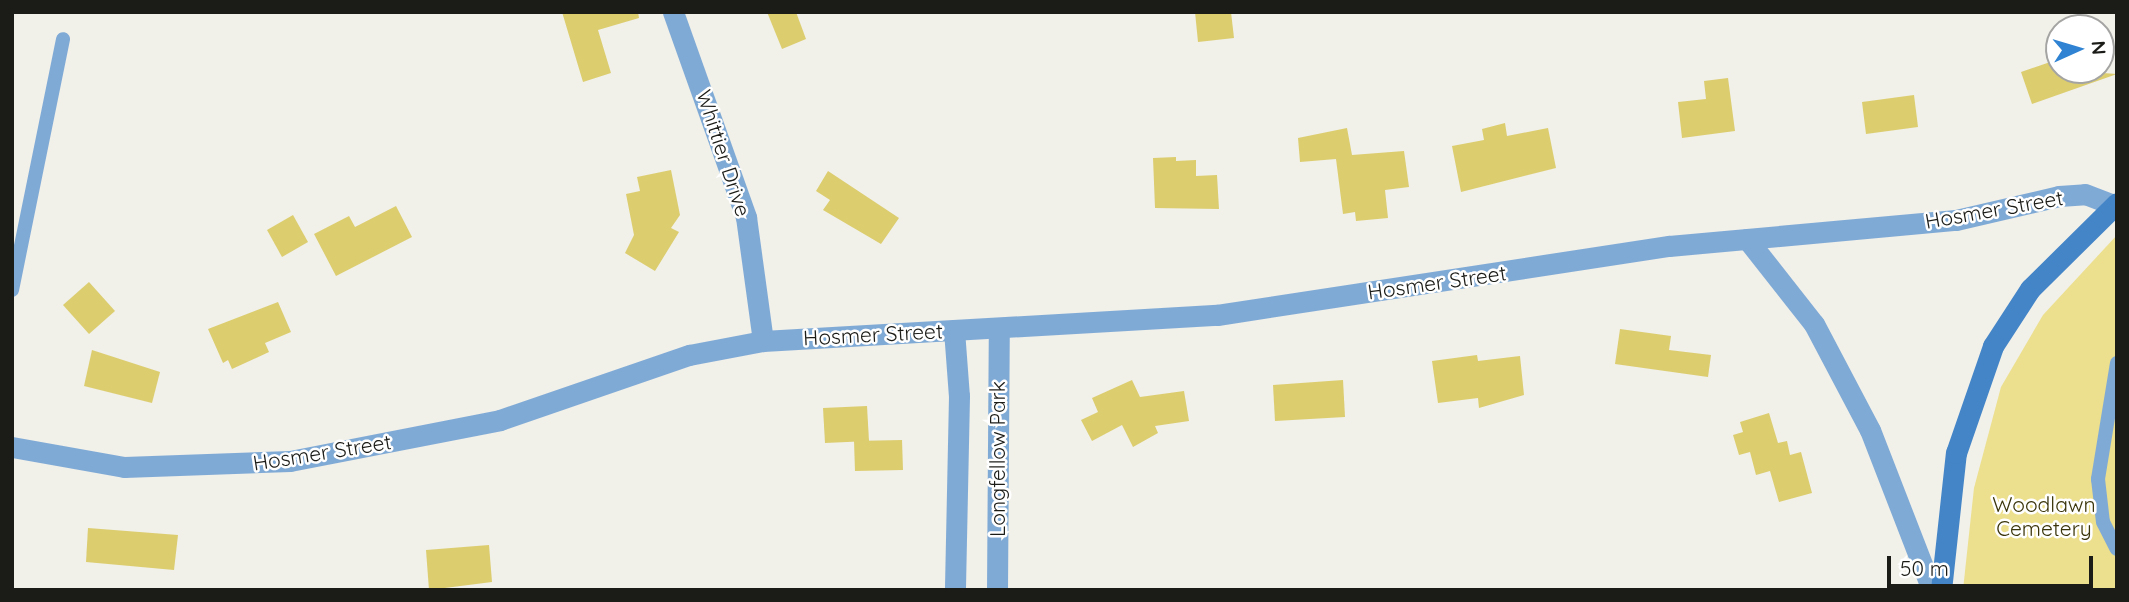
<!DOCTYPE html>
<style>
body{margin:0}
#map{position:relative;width:2129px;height:602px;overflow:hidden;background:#f1f0e9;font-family:Quicksand,sans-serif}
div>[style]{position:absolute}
.green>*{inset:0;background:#ecdf8d}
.building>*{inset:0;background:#dccd6f}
.lane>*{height:14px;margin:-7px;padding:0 7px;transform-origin:7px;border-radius:7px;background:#80aad6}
.street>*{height:21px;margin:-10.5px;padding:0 10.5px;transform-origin:10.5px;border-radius:10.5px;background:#80aad6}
.secondary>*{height:21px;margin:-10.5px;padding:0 10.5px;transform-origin:10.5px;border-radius:10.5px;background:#4485c7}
span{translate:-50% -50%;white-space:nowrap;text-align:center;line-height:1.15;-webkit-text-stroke:5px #fff;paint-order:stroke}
.street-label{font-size:21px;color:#1b1b18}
.park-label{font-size:21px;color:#3b350b}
.frame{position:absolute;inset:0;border:14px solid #1b1b18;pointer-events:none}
.north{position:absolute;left:2045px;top:14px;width:70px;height:70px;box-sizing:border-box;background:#fff;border:2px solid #a4a4a3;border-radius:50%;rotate:86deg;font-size:19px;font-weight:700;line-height:28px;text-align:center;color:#1b1b18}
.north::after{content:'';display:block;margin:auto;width:24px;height:32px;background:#2f83d2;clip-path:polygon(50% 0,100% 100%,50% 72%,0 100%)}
.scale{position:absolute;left:1887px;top:556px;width:206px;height:32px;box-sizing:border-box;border:4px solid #1b1b18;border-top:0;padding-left:9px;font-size:21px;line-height:24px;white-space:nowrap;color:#1b1b18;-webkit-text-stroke:5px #fff;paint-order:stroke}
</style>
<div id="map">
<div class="green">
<i style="clip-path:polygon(2117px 235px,2117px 590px,1963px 590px,1974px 488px,2001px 387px,2043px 315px)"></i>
</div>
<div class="building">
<i style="clip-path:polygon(562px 12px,638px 12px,639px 18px,598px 30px,611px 73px,583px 82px)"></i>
<i style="clip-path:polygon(767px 12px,796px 12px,806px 39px,782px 49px)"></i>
<i style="clip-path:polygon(1195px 12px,1231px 12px,1234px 38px,1198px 42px)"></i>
<i style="clip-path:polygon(2059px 59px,2059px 70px,2117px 74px,2032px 104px,2021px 72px)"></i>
<i style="clip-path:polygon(1728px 78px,1735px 131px,1682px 138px,1678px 102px,1706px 99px,1704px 81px)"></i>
<i style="clip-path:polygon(1914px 95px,1918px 127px,1866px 134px,1862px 102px)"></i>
<i style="clip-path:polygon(1505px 123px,1507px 136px,1548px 128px,1556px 168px,1461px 192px,1452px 146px,1484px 140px,1482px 129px)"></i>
<i style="clip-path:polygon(1347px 128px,1352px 155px,1404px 151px,1409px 187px,1385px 190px,1388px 218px,1356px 221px,1355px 212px,1343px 214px,1336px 159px,1300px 162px,1298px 138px)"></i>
<i style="clip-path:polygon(1176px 157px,1176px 161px,1196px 160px,1196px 176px,1217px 175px,1219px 209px,1155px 208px,1153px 158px)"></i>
<i style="clip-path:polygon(671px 170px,680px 215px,671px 228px,679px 232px,655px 271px,625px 253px,634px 235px,626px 194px,640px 191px,637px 177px)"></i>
<i style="clip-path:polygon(828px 171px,899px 218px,881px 244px,823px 210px,830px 200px,816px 191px)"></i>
<i style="clip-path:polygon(396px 206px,412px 237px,336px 276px,314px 234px,349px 216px,355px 227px)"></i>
<i style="clip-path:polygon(293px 215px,308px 242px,282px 257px,267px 230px)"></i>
<i style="clip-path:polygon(89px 282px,115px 311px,89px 334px,63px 305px)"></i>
<i style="clip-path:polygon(278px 302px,291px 332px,265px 343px,269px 352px,232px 369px,228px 360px,223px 363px,208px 329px)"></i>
<i style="clip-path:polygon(1620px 329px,1671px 336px,1669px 350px,1711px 355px,1708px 377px,1615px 364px)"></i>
<i style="clip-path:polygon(92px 350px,160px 372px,152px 403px,84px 386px)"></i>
<i style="clip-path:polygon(1477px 355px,1478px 361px,1520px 356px,1524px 395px,1479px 408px,1478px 398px,1438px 403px,1432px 361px)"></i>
<i style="clip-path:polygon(1132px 380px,1140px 397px,1184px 391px,1189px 421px,1155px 426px,1158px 433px,1133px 447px,1122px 425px,1092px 441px,1081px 420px,1098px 412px,1092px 398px)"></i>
<i style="clip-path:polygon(1343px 380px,1345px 417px,1275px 421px,1273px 385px)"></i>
<i style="clip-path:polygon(867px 406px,869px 441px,825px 443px,823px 408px)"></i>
<i style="clip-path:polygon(1769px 413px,1778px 443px,1787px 441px,1790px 455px,1801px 452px,1812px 493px,1779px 502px,1770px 471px,1756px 475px,1750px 452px,1739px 455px,1733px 435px,1743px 432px,1740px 422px)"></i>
<i style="clip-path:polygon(902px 440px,903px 470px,855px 471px,854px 441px)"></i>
<i style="clip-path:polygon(88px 528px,178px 535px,174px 570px,86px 562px)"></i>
<i style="clip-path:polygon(489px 545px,492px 582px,429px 590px,426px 550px)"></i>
</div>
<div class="lane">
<i style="left:12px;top:290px;width:256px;rotate:-78.5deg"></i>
<i style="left:2117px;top:363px;width:118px;rotate:99.3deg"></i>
<i style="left:2098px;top:479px;width:43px;rotate:83.4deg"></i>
<i style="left:2103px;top:522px;width:30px;rotate:63deg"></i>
</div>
<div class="street">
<i style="left:673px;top:12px;width:218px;rotate:70.4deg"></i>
<i style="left:746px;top:217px;width:125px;rotate:82.2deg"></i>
<i style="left:1747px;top:239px;width:108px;rotate:51.8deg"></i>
<i style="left:1814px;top:324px;width:120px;rotate:62.2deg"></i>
<i style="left:1870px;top:430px;width:172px;rotate:68.8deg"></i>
<i style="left:954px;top:330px;width:66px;rotate:85.7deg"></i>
<i style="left:959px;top:396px;width:194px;rotate:91.2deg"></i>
<i style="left:12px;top:447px;width:114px;rotate:10.1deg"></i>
<i style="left:124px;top:467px;width:166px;rotate:-2.1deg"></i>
<i style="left:290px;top:461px;width:214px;rotate:-11deg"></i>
<i style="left:500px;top:420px;width:200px;rotate:-19deg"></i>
<i style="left:689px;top:355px;width:75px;rotate:-10.7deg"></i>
<i style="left:763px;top:341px;width:455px;rotate:-3.3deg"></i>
<i style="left:1217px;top:315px;width:457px;rotate:-8.7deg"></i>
<i style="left:1669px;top:246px;width:288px;rotate:-5.2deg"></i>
<i style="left:1956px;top:220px;width:106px;rotate:-13.1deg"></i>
<i style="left:2059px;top:196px;width:26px;rotate:-4deg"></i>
<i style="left:2085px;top:194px;width:30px;rotate:21deg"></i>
<i style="left:997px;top:590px;width:262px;rotate:-89.6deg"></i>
</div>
<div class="secondary">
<i style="left:1941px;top:590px;width:138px;rotate:-83.8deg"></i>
<i style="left:1956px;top:453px;width:113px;rotate:-70.9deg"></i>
<i style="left:1993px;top:346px;width:68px;rotate:-57deg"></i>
<i style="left:2030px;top:289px;width:122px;rotate:-44.7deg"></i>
</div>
<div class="street-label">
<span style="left:724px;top:153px;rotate:72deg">Whittier Drive</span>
<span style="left:1994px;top:209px;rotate:-10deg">Hosmer Street</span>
<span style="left:1437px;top:282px;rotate:-8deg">Hosmer Street</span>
<span style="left:873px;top:334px;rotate:-3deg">Hosmer Street</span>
<span style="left:322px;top:452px;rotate:-9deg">Hosmer Street</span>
<span style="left:997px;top:459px;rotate:-90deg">Longfellow Park</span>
</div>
<div class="park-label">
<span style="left:2044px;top:516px">Woodlawn<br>Cemetery</span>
</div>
<div class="frame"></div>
<div class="north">N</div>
<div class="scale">50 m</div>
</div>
